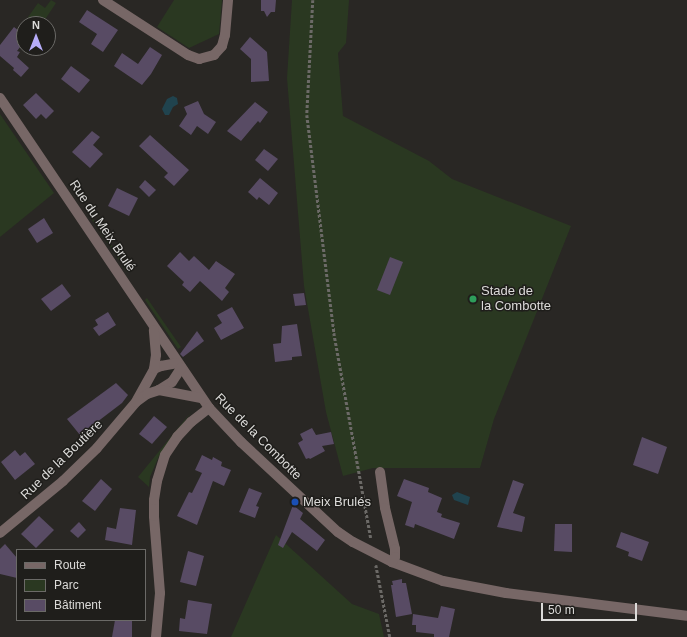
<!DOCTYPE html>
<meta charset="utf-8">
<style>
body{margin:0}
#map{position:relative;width:687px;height:637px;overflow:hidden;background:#292724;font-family:Arial,sans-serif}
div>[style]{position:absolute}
.green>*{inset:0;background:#2a3821}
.water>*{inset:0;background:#20434e}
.building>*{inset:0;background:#584b64}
.path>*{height:2.5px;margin-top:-1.25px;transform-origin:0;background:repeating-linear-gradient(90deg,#6c6a67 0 3px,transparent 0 5px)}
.minor>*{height:10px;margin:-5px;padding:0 5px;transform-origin:5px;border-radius:5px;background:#776766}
.dots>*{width:11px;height:11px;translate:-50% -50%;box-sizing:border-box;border:2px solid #1f1e1b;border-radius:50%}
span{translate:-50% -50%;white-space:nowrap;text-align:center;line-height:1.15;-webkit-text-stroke:3px #1f1e1b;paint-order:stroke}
.street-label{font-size:13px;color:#dcdbd9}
.poi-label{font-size:13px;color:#dcdbd9}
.left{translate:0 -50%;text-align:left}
.legend{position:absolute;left:16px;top:549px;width:130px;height:72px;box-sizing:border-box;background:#1f1e1b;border:1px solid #6b6a67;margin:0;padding:5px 7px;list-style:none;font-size:12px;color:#dcdbd9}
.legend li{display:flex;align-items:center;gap:8px;height:20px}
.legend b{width:20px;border:1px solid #6b6a67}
.north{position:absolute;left:16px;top:16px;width:40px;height:40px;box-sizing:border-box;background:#1f1e1b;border:1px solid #6b6a67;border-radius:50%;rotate:0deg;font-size:11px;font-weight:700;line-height:16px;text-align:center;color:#dcdbd9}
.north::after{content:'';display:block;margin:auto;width:14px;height:18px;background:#b6acf8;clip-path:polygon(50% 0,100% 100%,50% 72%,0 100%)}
.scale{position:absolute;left:541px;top:603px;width:96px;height:18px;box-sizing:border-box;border:2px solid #dcdbd9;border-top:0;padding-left:5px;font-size:12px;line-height:14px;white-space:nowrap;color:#dcdbd9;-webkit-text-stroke:3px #1f1e1b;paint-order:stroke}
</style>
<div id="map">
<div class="green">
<i style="clip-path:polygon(51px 0,56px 3px,42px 24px,31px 24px,26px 20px,38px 3px,45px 8px)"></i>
<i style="clip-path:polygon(174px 0,222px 0,219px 34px,189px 48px,157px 27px)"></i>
<i style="clip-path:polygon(292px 0,349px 0,346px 43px,338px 53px,343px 116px,429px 161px,452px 179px,571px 226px,494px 419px,480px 468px,373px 468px,343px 476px,326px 412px,304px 286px,287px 78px)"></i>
<i style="clip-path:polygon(0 114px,54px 193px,0 237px)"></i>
<i style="clip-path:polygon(93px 219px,129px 270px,127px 272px,92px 220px)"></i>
<i style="clip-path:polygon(147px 298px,181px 347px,178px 349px,145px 300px)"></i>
<i style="clip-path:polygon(192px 411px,159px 456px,150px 477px,149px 487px,138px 477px)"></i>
<i style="clip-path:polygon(276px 535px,352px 604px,379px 614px,384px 637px,231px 637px)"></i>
</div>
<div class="water">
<i style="clip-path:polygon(173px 96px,177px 98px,178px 104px,173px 107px,169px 115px,165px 115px,162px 109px,167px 99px)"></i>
<i style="clip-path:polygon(457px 492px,470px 497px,468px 505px,454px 500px,452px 495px)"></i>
</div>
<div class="building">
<i style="clip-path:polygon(261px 0,276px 0,275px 12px,271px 12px,267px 17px,264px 11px,261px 11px)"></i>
<i style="clip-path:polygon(87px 10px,118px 30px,103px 52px,91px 44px,97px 34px,79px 22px)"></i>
<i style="clip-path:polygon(14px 27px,24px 35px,24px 42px,17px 51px,20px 52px,17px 57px,29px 68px,21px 77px,13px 70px,14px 68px,0 56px,0 45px)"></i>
<i style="clip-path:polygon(250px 37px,267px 52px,269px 81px,251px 82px,251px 59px,240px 49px)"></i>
<i style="clip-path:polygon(150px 47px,162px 55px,151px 74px,142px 85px,114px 66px,122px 53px,138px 64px)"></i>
<i style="clip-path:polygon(71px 66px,90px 80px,79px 93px,61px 79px)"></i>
<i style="clip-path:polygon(36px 93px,54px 111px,46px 119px,41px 114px,36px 119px,23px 105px)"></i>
<i style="clip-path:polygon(198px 101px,204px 114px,216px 122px,208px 134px,197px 126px,191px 135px,179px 126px,187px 114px,184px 107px)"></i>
<i style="clip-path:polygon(255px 102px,268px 112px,260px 123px,258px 121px,241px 141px,227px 131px)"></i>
<i style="clip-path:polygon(92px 131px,100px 137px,93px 145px,103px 154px,90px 168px,72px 152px)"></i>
<i style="clip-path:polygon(150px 135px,189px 170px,174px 186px,164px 177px,168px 173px,139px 146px)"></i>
<i style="clip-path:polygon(264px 149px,278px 159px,268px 171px,255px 160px)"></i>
<i style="clip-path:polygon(260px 178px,278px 193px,269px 205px,259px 197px,257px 200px,248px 192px)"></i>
<i style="clip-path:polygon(145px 180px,156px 190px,149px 197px,139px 187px)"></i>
<i style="clip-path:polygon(117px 188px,138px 198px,129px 216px,108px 206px)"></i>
<i style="clip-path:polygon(44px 218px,53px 233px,37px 243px,28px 229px)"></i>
<i style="clip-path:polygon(180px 252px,189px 261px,194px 256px,209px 270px,216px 261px,235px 274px,225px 288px,229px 292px,222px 301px,200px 281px,190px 292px,182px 285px,184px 282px,167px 266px)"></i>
<i style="clip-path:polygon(390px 257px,403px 262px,390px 295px,377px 290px)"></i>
<i style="clip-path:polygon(62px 284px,71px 296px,51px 311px,41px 299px)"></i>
<i style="clip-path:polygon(304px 293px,306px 305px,295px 306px,293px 294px)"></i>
<i style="clip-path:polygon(232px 307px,244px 328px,221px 340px,214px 328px,222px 323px,217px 315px)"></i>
<i style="clip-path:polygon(108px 312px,116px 325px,99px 336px,93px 328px,98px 325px,95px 320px)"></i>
<i style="clip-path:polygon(297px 324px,302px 356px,292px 357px,292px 360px,275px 362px,273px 344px,281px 343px,282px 326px)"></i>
<i style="clip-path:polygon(197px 331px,204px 341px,183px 357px,180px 354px)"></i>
<i style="clip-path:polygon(116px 383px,128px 395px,122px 403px,80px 435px,67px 419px)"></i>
<i style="clip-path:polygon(154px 416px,167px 427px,152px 444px,139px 434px)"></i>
<i style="clip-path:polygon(312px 428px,316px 435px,331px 432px,334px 444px,322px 446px,325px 451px,310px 459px,309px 458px,306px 459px,298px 443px,303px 440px,300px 434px)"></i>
<i style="clip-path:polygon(642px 437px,667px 447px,658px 474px,633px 465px)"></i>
<i style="clip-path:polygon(15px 450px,20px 456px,25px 452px,35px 464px,15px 480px,1px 462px)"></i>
<i style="clip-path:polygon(202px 455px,212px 460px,213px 457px,222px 462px,221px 466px,231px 470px,224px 486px,213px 481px,197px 525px,177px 516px,189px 492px,192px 493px,202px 473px,195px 470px)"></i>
<i style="clip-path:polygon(101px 479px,112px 489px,95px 511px,82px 501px)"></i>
<i style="clip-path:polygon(404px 479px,429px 488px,428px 492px,442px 498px,437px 512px,442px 514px,441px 517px,460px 523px,454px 539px,415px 524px,414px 528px,405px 525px,412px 502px,397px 496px)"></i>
<i style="clip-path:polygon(513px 480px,524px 484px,513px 513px,525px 517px,522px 532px,497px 527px)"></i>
<i style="clip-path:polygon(249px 488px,262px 493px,256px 506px,259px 507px,255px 518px,239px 512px)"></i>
<i style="clip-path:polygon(293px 505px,303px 513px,300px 519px,325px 540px,317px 551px,292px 532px,283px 548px,278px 545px)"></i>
<i style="clip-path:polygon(120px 508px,136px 510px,132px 545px,105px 540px,107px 527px,116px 529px)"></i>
<i style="clip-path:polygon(39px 516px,54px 530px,36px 548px,21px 534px)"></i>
<i style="clip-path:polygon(79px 522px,86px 530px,78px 538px,70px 531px)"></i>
<i style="clip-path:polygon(555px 524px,572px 524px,572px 552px,554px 551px)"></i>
<i style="clip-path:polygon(621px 532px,649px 542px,642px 561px,628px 556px,629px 552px,616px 547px)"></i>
<i style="clip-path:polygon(5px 544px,17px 558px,17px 578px,0 574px,0 549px)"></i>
<i style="clip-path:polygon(188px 551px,204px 556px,196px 586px,180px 582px)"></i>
<i style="clip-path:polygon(402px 579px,402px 583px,406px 583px,412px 614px,396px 617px,391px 585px,393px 585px,392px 581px)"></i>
<i style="clip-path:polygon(188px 600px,212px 604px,207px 634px,179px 631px,180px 618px,185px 619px)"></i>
<i style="clip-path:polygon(441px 606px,455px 609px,449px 637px,434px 637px,434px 634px,416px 632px,416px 625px,412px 625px,413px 614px,438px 618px)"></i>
<i style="clip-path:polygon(115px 620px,132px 620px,132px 637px,112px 637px)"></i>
</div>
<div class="path">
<i style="left:313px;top:0;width:115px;rotate:93deg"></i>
<i style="left:307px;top:115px;width:220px;rotate:82.9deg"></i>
<i style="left:334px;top:333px;width:208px;rotate:79.8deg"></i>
<i style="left:376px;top:565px;width:73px;rotate:79deg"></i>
</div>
<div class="minor">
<i style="left:103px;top:0;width:101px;rotate:32.9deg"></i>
<i style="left:188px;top:55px;width:12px;rotate:20deg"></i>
<i style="left:199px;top:59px;width:16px;rotate:-15deg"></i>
<i style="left:214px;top:55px;width:12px;rotate:-48deg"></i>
<i style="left:222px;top:46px;width:11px;rotate:-75deg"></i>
<i style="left:225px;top:35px;width:35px;rotate:-85deg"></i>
<i style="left:0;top:98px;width:374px;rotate:56deg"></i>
<i style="left:209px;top:408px;width:47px;rotate:46.7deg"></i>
<i style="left:241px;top:442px;width:132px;rotate:42.9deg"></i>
<i style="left:338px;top:532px;width:18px;rotate:34deg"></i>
<i style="left:353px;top:542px;width:44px;rotate:27.1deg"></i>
<i style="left:392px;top:562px;width:54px;rotate:20.4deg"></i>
<i style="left:443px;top:581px;width:64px;rotate:10.8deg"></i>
<i style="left:506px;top:593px;width:182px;rotate:7.2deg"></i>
<i style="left:154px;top:369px;width:8px;rotate:-23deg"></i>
<i style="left:161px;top:366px;width:17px;rotate:-10deg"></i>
<i style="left:159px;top:390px;width:15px;rotate:-32deg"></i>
<i style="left:172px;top:382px;width:17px;rotate:-57deg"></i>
<i style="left:137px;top:400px;width:35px;rotate:-61deg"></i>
<i style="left:154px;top:369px;width:14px;rotate:-82deg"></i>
<i style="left:156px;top:355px;width:25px;rotate:-95deg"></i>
<i style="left:380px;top:472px;width:36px;rotate:82deg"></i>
<i style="left:385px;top:508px;width:42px;rotate:76.3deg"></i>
<i style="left:395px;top:549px;width:8px;rotate:90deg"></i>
<i style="left:395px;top:557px;width:6px;rotate:121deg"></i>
<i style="left:0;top:533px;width:82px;rotate:-39.5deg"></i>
<i style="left:63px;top:481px;width:47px;rotate:-44.1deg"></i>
<i style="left:97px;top:448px;width:60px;rotate:-49.7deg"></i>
<i style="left:136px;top:402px;width:14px;rotate:-36deg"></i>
<i style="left:147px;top:394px;width:13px;rotate:-18deg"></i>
<i style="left:159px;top:390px;width:43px;rotate:10.8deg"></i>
<i style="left:156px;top:637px;width:44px;rotate:-84.8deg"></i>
<i style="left:160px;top:593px;width:77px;rotate:-94.5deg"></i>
<i style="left:154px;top:516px;width:16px;rotate:-90deg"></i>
<i style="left:154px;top:500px;width:19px;rotate:-81deg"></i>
<i style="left:157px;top:481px;width:27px;rotate:-73deg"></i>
<i style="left:165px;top:455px;width:22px;rotate:-56deg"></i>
<i style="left:177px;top:437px;width:21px;rotate:-47deg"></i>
<i style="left:191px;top:422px;width:23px;rotate:-38deg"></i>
</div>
<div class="dots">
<i style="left:473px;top:299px;background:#2e9e5b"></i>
<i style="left:295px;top:502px;background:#1a4fb4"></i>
</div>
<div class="street-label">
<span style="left:102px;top:226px;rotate:56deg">Rue du Meix Brulé</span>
<span style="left:258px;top:437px;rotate:45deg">Rue de la Combotte</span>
<span style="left:62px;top:460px;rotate:-44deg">Rue de la Boutière</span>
</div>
<div class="poi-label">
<span class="left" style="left:481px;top:299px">Stade de<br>la Combotte</span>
<span class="left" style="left:303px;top:502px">Meix Brulés</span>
</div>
<ul class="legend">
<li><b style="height:5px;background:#776766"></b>Route</li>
<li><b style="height:11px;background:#2a3821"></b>Parc</li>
<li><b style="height:11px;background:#584b64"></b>Bâtiment</li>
</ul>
<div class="north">N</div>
<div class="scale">50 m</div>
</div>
